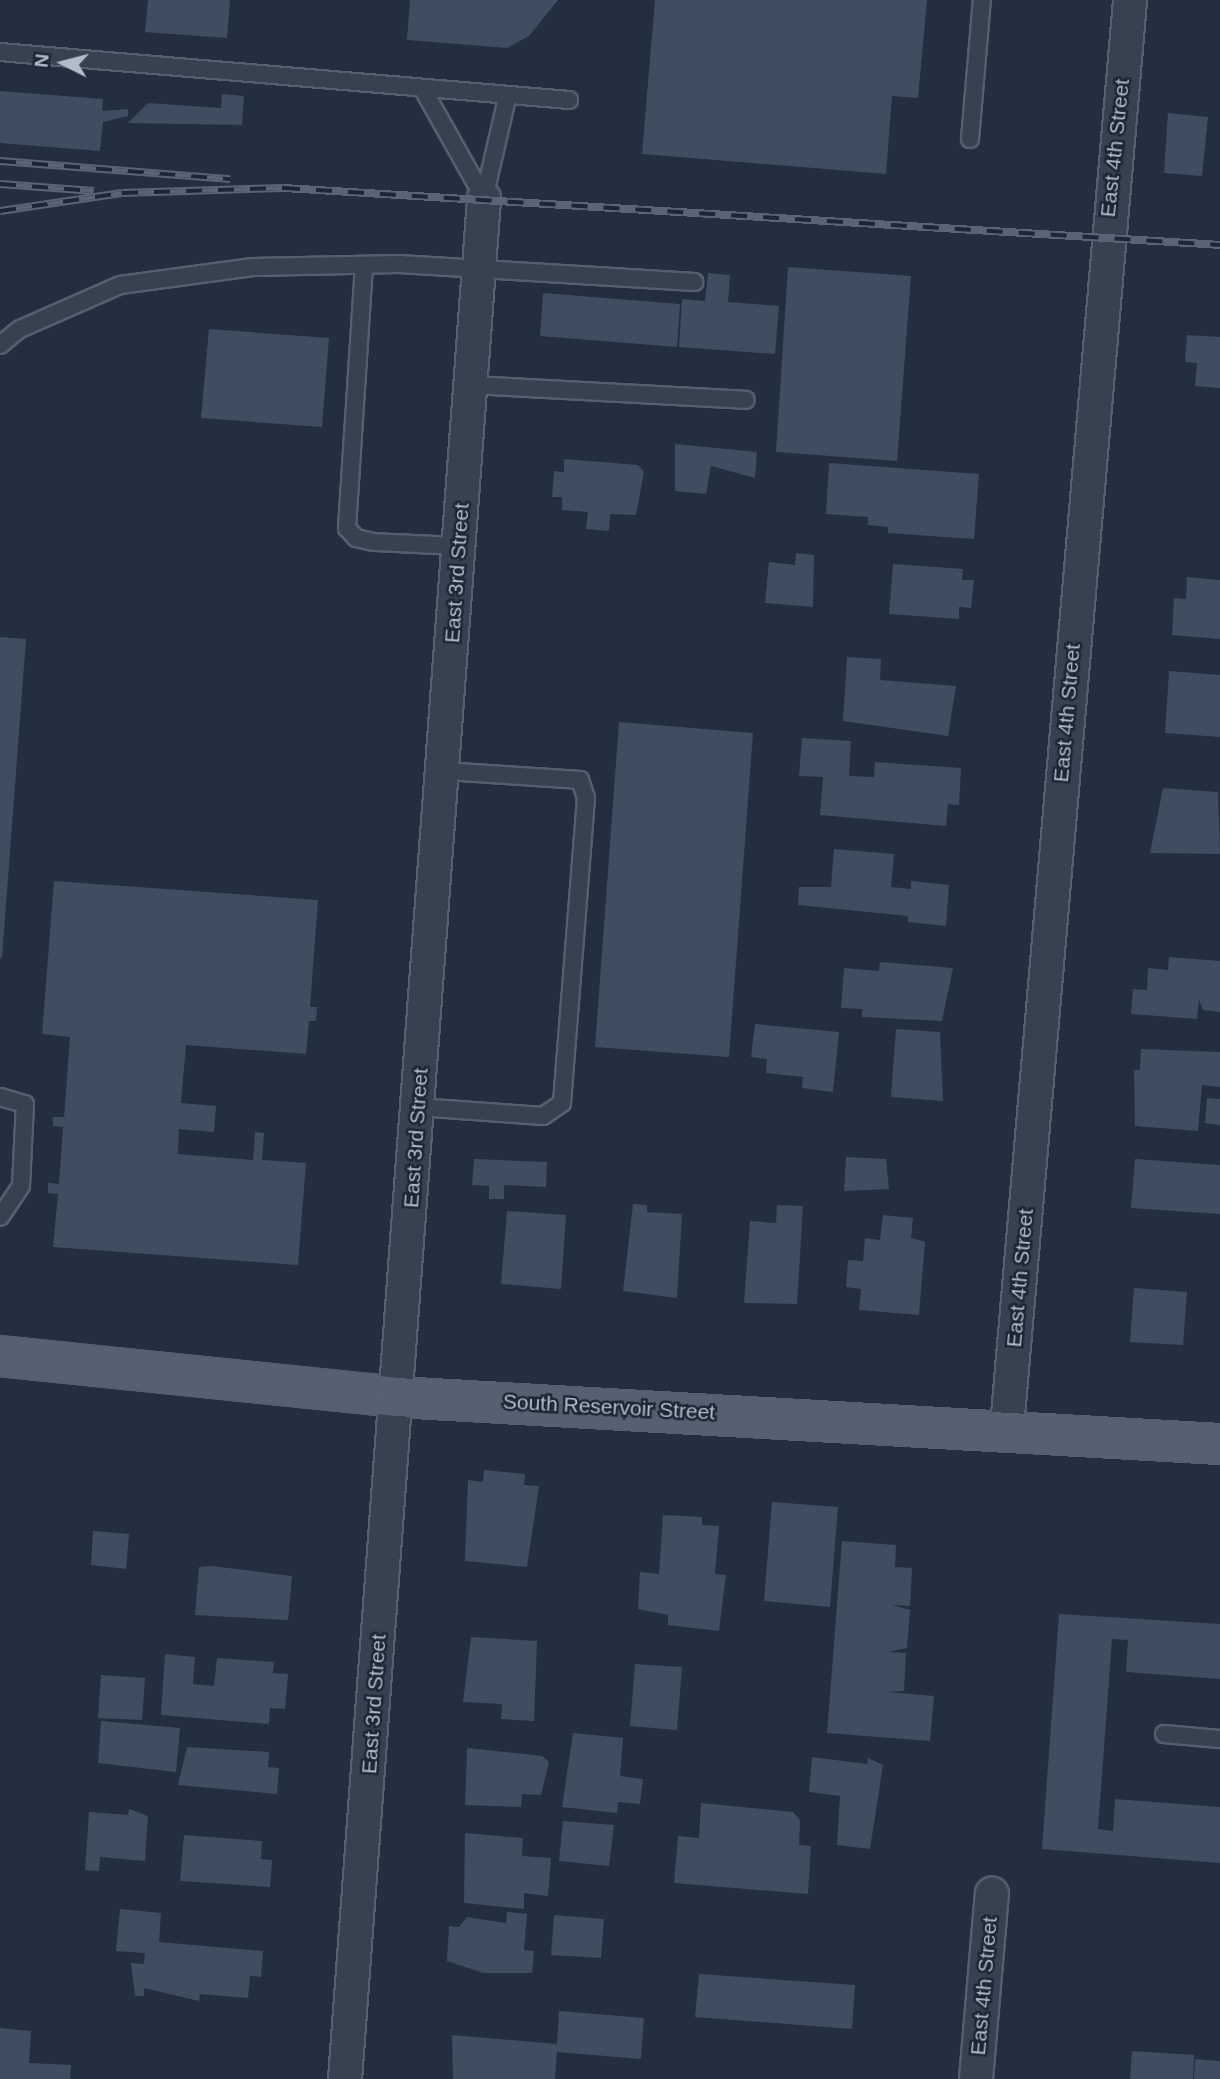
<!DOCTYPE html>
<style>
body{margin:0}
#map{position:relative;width:1220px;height:2079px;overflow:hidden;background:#232f40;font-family:Arial,sans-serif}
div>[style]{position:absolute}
.building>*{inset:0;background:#3f4d60}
.roads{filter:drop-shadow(2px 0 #555f6e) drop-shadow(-2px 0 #555f6e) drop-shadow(0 2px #555f6e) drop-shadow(0 -2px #555f6e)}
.service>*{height:16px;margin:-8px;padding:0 8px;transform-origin:8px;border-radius:8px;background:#374150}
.minor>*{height:32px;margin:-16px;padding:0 16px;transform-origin:16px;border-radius:16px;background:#374150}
.primary>*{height:38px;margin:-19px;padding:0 19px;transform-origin:19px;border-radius:19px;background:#556070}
.rail>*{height:8px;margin-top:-4px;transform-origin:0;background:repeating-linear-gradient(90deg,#1c2635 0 16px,#596577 0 32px);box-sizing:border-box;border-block:2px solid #596577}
span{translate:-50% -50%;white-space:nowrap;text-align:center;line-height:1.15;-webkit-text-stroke:5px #1c2635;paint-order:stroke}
.street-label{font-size:21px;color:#b3bccb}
.north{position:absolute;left:28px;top:28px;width:70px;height:70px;-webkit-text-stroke:5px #1c2635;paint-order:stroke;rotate:276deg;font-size:19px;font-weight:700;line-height:28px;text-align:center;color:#b3bccb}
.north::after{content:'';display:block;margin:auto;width:24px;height:32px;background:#b3bccb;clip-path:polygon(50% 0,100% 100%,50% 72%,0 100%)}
</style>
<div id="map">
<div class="building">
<i style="clip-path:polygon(148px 0,230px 0,227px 38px,145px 32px)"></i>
<i style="clip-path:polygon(410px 0,558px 0,529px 36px,507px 48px,407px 40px)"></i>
<i style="clip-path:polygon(655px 0,927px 0,918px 98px,892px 96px,886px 174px,642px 154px)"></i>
<i style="clip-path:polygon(0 91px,103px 99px,102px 111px,128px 109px,128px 116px,103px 122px,100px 151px,0 143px)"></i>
<i style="clip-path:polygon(222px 94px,244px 96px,242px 125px,128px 123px,148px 103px,221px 108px)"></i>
<i style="clip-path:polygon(1168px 113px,1208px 117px,1202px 176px,1164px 173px)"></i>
<i style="clip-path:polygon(788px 267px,911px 276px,897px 461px,776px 452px)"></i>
<i style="clip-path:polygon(708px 273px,730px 275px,728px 302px,779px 306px,775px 354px,679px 347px,682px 299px,705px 301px)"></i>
<i style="clip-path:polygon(543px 293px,680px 304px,677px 347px,540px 336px)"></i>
<i style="clip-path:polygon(209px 329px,329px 338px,322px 427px,201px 418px)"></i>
<i style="clip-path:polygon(1187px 335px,1220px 337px,1220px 388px,1195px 386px,1197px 363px,1185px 362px)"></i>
<i style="clip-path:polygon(675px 444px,757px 452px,755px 478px,711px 466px,706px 494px,675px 491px)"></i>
<i style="clip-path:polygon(564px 459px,638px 465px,644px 472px,636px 515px,610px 514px,609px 531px,586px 529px,588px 512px,562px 510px,562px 497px,552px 497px,554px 471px,564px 472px)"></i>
<i style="clip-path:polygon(829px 463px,979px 474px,974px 539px,888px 533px,888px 527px,868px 525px,868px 517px,826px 514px)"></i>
<i style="clip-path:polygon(796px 553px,814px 555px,813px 607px,765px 603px,769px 562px,795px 565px)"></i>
<i style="clip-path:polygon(893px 564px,963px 569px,962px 580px,974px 580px,971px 608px,959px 607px,959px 619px,889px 614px)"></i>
<i style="clip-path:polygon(1187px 577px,1220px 580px,1220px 639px,1172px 635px,1174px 598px,1186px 599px)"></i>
<i style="clip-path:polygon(0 637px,26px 639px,2px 958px,0 958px)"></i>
<i style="clip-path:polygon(847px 657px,881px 659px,880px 680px,956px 686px,948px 736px,843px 721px)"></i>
<i style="clip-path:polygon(1169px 671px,1220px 675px,1220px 737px,1165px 733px)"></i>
<i style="clip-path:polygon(619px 722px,753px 733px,729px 1057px,595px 1047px)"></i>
<i style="clip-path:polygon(802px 738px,851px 741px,849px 776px,874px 777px,875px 762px,961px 768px,959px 805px,948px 804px,946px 826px,820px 815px,823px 777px,799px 776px)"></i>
<i style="clip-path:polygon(1163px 788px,1218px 792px,1220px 854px,1150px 853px)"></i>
<i style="clip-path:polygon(834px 849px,894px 854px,891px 887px,911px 889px,911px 881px,949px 885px,946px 926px,908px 922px,908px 916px,798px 905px,799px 887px,831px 887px)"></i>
<i style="clip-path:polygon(54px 881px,318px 900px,310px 1007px,317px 1007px,316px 1021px,309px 1021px,306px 1054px,186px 1045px,181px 1103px,216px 1106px,214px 1132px,179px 1129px,178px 1154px,253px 1160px,255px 1132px,264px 1133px,262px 1160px,306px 1163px,298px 1265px,53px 1247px,58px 1194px,48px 1193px,48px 1183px,59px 1184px,63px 1127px,53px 1126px,53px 1117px,64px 1117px,70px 1037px,42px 1034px)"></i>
<i style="clip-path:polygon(1169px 957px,1220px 961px,1220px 1012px,1203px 1010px,1199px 1000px,1197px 1019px,1131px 1014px,1133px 989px,1147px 990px,1148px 968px,1168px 970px)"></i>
<i style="clip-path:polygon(880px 962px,953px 968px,942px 1021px,862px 1017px,862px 1009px,841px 1008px,844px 968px,879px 971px)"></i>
<i style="clip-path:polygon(755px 1024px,839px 1032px,833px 1092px,802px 1088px,803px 1077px,766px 1073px,767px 1059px,751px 1057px)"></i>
<i style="clip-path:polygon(896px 1029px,940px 1032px,943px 1101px,891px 1097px)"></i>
<i style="clip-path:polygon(1141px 1049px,1220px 1052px,1220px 1087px,1202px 1085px,1198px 1131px,1135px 1126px,1134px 1070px,1140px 1070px)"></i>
<i style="clip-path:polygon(1207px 1098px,1220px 1099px,1220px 1125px,1205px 1123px)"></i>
<i style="clip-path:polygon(846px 1157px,886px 1159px,889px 1189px,844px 1191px)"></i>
<i style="clip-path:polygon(474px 1159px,547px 1162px,546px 1187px,504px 1185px,504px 1199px,489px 1199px,489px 1186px,472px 1185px)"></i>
<i style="clip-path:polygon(1135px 1159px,1220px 1165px,1220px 1214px,1131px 1208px)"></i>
<i style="clip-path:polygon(633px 1204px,647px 1205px,647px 1212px,682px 1214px,677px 1298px,623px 1291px)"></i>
<i style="clip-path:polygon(777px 1205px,803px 1206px,797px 1304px,744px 1303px,750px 1221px,776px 1223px)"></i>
<i style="clip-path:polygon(507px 1211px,566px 1215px,561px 1289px,501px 1284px)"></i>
<i style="clip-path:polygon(883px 1215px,913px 1218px,911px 1238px,925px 1242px,919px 1315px,859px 1310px,861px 1289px,846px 1287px,848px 1260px,863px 1261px,865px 1238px,880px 1240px)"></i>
<i style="clip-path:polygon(1134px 1288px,1187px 1292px,1183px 1345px,1130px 1342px)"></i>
<i style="clip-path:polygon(484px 1470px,525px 1474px,524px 1485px,539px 1486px,527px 1567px,465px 1561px,468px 1480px,483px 1482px)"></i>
<i style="clip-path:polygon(772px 1502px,838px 1507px,830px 1607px,764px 1601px)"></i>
<i style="clip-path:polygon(663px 1515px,702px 1517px,702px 1525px,719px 1526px,715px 1574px,726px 1575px,719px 1631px,668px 1625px,668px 1615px,638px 1609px,640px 1572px,659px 1574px)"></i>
<i style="clip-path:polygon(93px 1531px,129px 1534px,126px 1569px,91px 1565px)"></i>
<i style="clip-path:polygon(842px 1541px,896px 1545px,895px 1567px,912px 1568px,910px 1606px,892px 1605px,910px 1610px,907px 1648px,888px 1652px,906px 1653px,904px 1691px,886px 1692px,934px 1696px,930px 1741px,827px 1733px)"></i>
<i style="clip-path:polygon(212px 1566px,292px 1576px,288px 1620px,195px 1615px,199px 1567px)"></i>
<i style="clip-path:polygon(1059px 1614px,1220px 1624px,1220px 1679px,1126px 1672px,1128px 1640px,1112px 1639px,1098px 1829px,1113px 1831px,1115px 1799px,1220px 1807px,1220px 1863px,1042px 1849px)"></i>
<i style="clip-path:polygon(471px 1637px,537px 1641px,534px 1721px,501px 1719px,502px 1704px,463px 1702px)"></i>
<i style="clip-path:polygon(165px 1654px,195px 1657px,193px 1684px,214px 1686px,217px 1658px,274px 1662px,273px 1673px,288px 1674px,285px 1709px,270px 1708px,269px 1724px,161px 1715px)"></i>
<i style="clip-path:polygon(635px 1664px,682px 1667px,677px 1730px,630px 1726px)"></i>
<i style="clip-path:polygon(101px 1675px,145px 1678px,142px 1720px,98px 1718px)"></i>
<i style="clip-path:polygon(101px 1721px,180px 1728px,176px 1772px,98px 1763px)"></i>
<i style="clip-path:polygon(573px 1733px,623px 1738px,620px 1776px,643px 1779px,640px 1804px,618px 1802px,617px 1813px,562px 1807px)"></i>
<i style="clip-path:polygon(187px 1747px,269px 1752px,268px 1767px,279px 1768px,277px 1794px,178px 1785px)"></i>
<i style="clip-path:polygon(467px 1748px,542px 1756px,549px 1762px,541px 1795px,522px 1794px,521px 1807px,465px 1805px)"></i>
<i style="clip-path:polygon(812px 1757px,867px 1764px,868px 1758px,883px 1765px,870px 1849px,837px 1845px,840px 1796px,809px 1792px)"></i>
<i style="clip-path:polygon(701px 1803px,793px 1812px,800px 1820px,799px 1845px,811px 1846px,808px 1894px,674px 1883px,678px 1836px,699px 1838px)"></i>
<i style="clip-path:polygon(129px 1809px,148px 1816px,145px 1861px,100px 1857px,99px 1871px,85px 1870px,89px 1812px,128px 1815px)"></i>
<i style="clip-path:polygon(563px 1821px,614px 1825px,609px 1866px,559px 1861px)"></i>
<i style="clip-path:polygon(465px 1833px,523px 1838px,522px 1856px,551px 1858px,548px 1896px,524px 1893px,524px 1909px,464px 1903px)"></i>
<i style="clip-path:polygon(184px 1835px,262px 1841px,261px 1859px,272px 1860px,270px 1887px,180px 1881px)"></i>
<i style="clip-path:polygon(120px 1909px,161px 1913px,159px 1942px,263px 1951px,261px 1977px,250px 1976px,248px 1998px,200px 1994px,199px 2001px,144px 1988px,144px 1996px,135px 1996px,131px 1963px,144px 1964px,145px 1953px,116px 1951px)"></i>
<i style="clip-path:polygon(507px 1912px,527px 1914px,524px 1950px,534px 1951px,532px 1973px,483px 1973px,447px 1961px,449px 1926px,459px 1927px,467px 1917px,506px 1923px)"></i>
<i style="clip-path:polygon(554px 1915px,604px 1919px,601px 1958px,551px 1955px)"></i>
<i style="clip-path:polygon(699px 1974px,855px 1985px,852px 2029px,695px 2017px)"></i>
<i style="clip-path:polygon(559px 2011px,644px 2018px,641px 2059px,557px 2052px,555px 2079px,453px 2079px,452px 2035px,557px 2044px)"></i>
<i style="clip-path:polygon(0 2028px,31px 2031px,29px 2063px,71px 2065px,70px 2079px,0 2079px)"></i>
<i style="clip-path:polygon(1132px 2051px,1194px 2055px,1193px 2079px,1130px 2079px)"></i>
<i style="clip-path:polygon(1195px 2059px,1220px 2061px,1220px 2079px,1194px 2079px)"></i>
</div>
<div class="roads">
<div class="service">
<i style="left:0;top:52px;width:571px;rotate:4.82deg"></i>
<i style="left:424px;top:91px;width:123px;rotate:60.7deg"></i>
<i style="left:970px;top:139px;width:140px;rotate:-85.1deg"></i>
<i style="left:484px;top:198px;width:103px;rotate:-77deg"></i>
<i style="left:364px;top:265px;width:264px;rotate:93.7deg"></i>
<i style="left:347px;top:528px;width:13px;rotate:48deg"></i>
<i style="left:356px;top:538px;width:18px;rotate:13deg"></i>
<i style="left:374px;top:542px;width:86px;rotate:2.7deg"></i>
<i style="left:0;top:345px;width:26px;rotate:-39deg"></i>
<i style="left:20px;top:329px;width:109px;rotate:-23.7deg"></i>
<i style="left:120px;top:285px;width:134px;rotate:-7.7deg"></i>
<i style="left:253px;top:267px;width:146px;rotate:-1.2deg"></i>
<i style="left:399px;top:264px;width:296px;rotate:3.5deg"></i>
<i style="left:471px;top:385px;width:275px;rotate:3.1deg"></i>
<i style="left:0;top:1097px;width:26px;rotate:16deg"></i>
<i style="left:25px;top:1104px;width:82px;rotate:92.8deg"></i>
<i style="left:21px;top:1186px;width:37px;rotate:124deg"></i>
<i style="left:418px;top:1107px;width:125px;rotate:4.1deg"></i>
<i style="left:543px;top:1116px;width:23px;rotate:-34deg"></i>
<i style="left:562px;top:1103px;width:306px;rotate:-85.5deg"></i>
<i style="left:586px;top:798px;width:19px;rotate:-108deg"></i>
<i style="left:580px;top:780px;width:137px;rotate:-176.2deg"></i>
<i style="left:1164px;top:1734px;width:56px;rotate:5.1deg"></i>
</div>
<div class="minor">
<i style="left:1007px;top:1427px;width:1432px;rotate:-85.07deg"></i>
<i style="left:345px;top:2079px;width:1886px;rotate:-85.77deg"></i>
<i style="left:976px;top:2079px;width:186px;rotate:-85.1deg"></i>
</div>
<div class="primary">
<i style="left:0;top:1356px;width:399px;rotate:5.9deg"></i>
<i style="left:397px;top:1397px;width:824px;rotate:3.27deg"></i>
</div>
</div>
<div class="rail">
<i style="left:0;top:161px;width:231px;rotate:4.5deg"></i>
<i style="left:0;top:184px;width:94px;rotate:4.3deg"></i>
<i style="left:0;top:211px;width:123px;rotate:-8.4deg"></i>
<i style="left:122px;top:193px;width:162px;rotate:-1.8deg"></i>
<i style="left:284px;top:188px;width:938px;rotate:3.48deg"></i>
</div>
<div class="street-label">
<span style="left:1115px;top:148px;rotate:-84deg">East 4th Street</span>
<span style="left:457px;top:573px;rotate:-86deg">East 3rd Street</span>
<span style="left:1067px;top:713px;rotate:-85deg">East 4th Street</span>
<span style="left:416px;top:1138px;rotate:-86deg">East 3rd Street</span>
<span style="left:1020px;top:1278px;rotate:-85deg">East 4th Street</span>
<span style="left:609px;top:1407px;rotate:3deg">South Reservoir Street</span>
<span style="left:374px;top:1704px;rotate:-86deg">East 3rd Street</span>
<span style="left:984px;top:1986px;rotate:-85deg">East 4th Street</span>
</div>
<div class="north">N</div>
</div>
